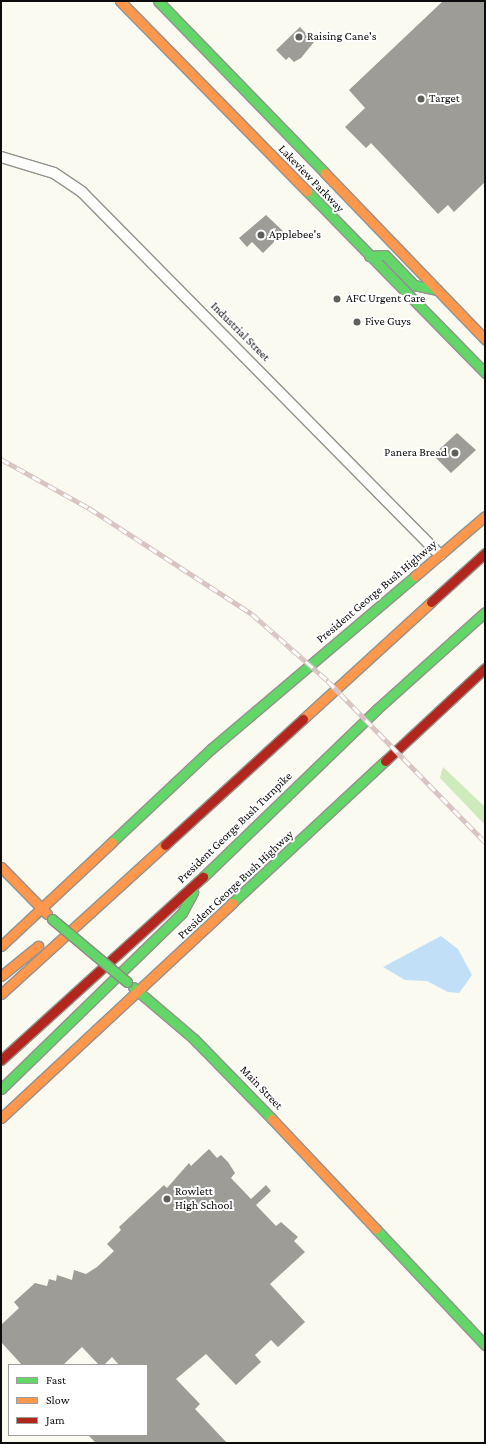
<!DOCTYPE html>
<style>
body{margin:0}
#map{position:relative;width:486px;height:1444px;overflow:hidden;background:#fafaf0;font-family:"Crimson Pro",serif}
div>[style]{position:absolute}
.forest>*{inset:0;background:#ceebbb}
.water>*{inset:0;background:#c2dff8}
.building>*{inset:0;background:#9d9c96}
.roads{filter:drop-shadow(1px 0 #93938f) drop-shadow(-1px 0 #93938f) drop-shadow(0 1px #93938f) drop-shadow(0 -1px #93938f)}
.street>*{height:10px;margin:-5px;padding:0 5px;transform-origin:5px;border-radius:5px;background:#fefefd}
.fast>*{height:9px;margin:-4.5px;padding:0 4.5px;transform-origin:4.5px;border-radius:4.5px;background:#63d668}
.slow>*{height:9px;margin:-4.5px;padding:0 4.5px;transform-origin:4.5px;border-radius:4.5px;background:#ff974d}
.jam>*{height:9px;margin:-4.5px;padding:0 4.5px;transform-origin:4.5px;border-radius:4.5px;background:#b3261e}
.rail>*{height:4.5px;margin-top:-2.25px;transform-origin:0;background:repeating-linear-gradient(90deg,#fff 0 9px,#d8c4c2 0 18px);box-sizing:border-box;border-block:1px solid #d8c4c2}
.bridges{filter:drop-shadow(1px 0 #8a8a85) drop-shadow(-1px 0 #8a8a85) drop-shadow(0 1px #8a8a85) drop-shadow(0 -1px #8a8a85)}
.fast-bridge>*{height:9px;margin:-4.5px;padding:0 4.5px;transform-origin:4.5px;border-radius:4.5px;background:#63d668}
.dots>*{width:11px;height:11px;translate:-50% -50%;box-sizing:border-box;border:2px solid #fff;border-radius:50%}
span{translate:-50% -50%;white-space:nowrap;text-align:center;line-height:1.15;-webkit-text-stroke:4px #fff;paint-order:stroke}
.poi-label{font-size:12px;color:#0c0c0c}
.left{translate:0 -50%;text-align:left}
.right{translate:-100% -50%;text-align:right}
.street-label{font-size:12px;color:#0c0c0c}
.frame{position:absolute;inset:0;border:2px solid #0c0c0c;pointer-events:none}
.legend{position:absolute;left:8px;top:1364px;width:140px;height:72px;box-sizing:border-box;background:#fff;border:1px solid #9e9e9e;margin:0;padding:5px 7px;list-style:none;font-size:12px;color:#0c0c0c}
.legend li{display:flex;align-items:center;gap:8px;height:20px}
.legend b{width:20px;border:1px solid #9e9e9e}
</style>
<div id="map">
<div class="forest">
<i style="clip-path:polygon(443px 767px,485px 807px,485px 825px,440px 778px)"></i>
</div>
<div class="water">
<i style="clip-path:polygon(441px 936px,458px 949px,472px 975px,459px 993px,448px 992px,427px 981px,405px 980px,383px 967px)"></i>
</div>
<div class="building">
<i style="clip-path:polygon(443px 1px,485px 1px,485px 182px,454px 212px,448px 205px,438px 214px,371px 143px,366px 148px,345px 127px,365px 108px,349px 90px)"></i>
<i style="clip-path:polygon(300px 27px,314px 42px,301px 58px,294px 62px,289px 57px,286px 60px,276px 50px)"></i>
<i style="clip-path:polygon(266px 215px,284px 232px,263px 253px,252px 242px,247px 247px,239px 238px)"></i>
<i style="clip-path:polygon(457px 433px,476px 450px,451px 473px,433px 455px)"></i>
<i style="clip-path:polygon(209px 1149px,217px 1158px,221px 1155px,228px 1162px,235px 1173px,231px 1178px,251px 1199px,266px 1185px,271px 1191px,256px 1205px,276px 1226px,281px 1222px,298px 1237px,294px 1241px,305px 1252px,270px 1284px,305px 1322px,278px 1347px,271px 1340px,255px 1355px,261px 1362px,236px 1385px,206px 1354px,176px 1379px,200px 1404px,195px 1409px,227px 1443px,96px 1443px,88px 1435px,147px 1435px,147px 1365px,119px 1365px,112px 1357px,104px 1365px,99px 1365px,82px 1347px,63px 1365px,22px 1365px,1px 1342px,1px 1325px,19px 1308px,14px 1302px,35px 1283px,47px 1286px,49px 1279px,56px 1281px,57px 1275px,72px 1280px,74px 1270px,86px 1274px,97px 1267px,114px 1251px,107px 1244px,121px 1230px,119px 1227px,164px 1185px,167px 1188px,189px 1163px,191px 1166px)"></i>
</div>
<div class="roads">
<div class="street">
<i style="left:1px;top:157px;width:55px;rotate:16.8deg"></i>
<i style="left:54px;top:173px;width:34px;rotate:34deg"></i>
<i style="left:82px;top:192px;width:510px;rotate:45.4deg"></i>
</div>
<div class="fast">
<i style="left:158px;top:1px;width:240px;rotate:45.8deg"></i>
<i style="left:307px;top:191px;width:255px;rotate:45.6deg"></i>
<i style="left:369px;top:256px;width:16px;rotate:-4deg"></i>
<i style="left:385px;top:255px;width:42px;rotate:46deg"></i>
<i style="left:414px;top:285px;width:24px;rotate:12deg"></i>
<i style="left:112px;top:842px;width:136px;rotate:-43.2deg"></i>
<i style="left:211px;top:749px;width:267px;rotate:-40.3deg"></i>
<i style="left:203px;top:877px;width:242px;rotate:-44deg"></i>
<i style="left:377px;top:709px;width:145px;rotate:-41.9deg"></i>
<i style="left:232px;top:903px;width:209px;rotate:-42.9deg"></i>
<i style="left:133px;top:987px;width:80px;rotate:40.4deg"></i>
<i style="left:194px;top:1039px;width:112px;rotate:45.7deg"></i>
<i style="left:1px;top:1089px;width:252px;rotate:-44.2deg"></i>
<i style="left:182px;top:913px;width:24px;rotate:-62deg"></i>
<i style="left:376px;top:1229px;width:159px;rotate:46.8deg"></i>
</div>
<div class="slow">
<i style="left:120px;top:1px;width:267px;rotate:45.5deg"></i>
<i style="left:325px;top:173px;width:231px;rotate:46.1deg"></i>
<i style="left:415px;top:576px;width:92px;rotate:-40.6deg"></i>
<i style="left:303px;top:719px;width:173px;rotate:-42.4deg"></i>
<i style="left:1px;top:867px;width:66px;rotate:45.6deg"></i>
<i style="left:1px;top:946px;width:152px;rotate:-43.1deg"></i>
<i style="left:1px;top:976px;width:48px;rotate:-39deg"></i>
<i style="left:1px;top:994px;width:222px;rotate:-42.3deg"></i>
<i style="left:1px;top:1118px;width:316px;rotate:-42.9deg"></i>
<i style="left:272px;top:1119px;width:151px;rotate:46.6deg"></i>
</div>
<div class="jam">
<i style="left:431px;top:602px;width:73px;rotate:-42.2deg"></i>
<i style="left:385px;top:761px;width:137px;rotate:-42.9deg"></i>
<i style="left:165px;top:845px;width:187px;rotate:-42.4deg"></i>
<i style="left:1px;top:1060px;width:273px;rotate:-42.2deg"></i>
</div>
</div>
<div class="rail">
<i style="left:1px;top:459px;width:101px;rotate:29.1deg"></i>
<i style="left:89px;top:508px;width:194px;rotate:33deg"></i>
<i style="left:252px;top:614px;width:101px;rotate:41.4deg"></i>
<i style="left:328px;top:681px;width:225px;rotate:45.7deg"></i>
</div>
<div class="bridges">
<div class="fast-bridge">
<i style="left:52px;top:919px;width:98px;rotate:40deg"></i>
</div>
</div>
<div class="dots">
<i style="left:299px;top:37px;background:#5f5f5c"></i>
<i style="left:421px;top:99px;background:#5f5f5c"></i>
<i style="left:261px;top:235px;background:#5f5f5c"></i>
<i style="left:337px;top:299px;background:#5f5f5c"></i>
<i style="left:357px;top:322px;background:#5f5f5c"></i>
<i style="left:455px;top:453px;background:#5f5f5c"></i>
<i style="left:167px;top:1199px;background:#5f5f5c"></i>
</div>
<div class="poi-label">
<span class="left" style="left:307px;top:37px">Raising Cane's</span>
<span class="left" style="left:429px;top:99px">Target</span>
<span class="left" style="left:269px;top:235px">Applebee's</span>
<span class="left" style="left:346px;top:299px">AFC Urgent Care</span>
<span class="left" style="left:365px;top:322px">Five Guys</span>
<span class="right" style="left:447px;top:453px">Panera Bread</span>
<span class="left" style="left:175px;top:1199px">Rowlett<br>High School</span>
</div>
<div class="street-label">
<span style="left:311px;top:179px;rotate:46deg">Lakeview Parkway</span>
<span style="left:240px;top:332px;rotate:45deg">Industrial Street</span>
<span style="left:377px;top:592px;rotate:-40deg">President George Bush Highway</span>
<span style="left:235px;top:828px;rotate:-44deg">President George Bush Turnpike</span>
<span style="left:236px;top:885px;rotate:-43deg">President George Bush Highway</span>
<span style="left:261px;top:1088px;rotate:46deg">Main Street</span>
</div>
<div class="frame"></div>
<ul class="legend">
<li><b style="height:5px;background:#63d668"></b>Fast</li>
<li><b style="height:5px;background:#ff974d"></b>Slow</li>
<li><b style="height:5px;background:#b3261e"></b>Jam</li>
</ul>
</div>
